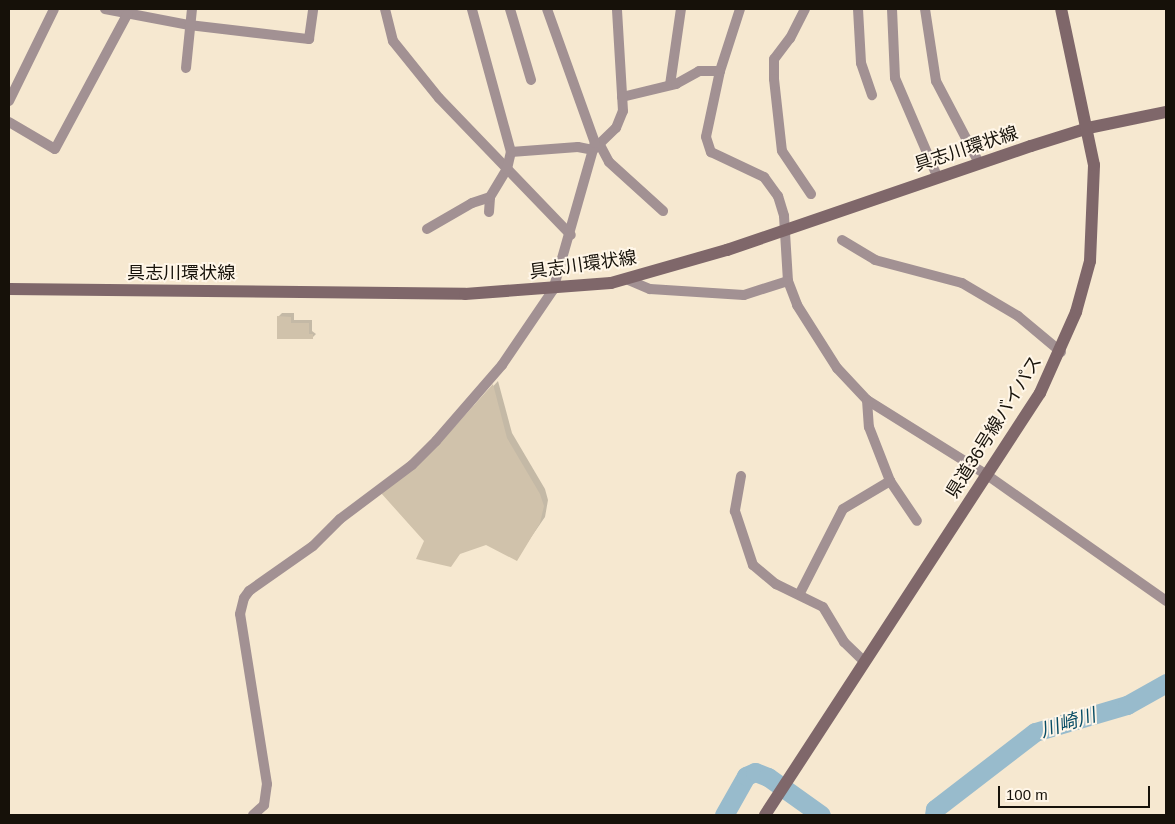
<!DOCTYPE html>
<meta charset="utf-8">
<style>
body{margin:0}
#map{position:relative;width:1175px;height:824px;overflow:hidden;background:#f6e8d0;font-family:Helvetica,"Noto Sans JP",sans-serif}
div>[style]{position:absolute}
.shadow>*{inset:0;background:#0003}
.river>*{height:19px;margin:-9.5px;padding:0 9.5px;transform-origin:9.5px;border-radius:9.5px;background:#98bbcc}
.building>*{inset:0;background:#d0c2ab}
.minor>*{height:10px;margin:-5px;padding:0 5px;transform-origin:5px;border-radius:5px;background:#a29193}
.secondary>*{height:12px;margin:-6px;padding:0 6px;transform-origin:6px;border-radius:6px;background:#7f676a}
span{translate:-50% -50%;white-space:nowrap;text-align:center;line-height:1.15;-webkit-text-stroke:4px #fff6e8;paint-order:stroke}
.street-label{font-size:18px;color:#161109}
.water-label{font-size:19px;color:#074c65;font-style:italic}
.frame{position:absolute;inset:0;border:10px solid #161109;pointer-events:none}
.scale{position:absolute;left:998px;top:786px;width:152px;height:22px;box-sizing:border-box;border:2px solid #161109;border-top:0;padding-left:6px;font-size:15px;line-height:18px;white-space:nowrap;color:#161109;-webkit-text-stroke:4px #fff6e8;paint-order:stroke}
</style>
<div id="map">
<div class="shadow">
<i style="clip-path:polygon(282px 313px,294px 313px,294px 320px,312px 320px,312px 331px,316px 334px,312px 338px,278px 317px)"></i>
<i style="clip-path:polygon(498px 381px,512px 433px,545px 489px,548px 500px,545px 517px,516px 559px,486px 543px,461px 552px,450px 566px,426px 541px,443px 441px)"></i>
</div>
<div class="river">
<i style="left:724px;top:815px;width:45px;rotate:-60.6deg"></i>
<i style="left:746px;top:776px;width:10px;rotate:-24deg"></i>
<i style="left:755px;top:772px;width:14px;rotate:21deg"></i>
<i style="left:768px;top:777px;width:65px;rotate:35.6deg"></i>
<i style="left:934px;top:815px;width:6px;rotate:-81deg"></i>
<i style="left:935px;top:809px;width:126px;rotate:-37.6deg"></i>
<i style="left:1035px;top:732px;width:96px;rotate:-16.4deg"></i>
<i style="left:1127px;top:705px;width:45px;rotate:-29.4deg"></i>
</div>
<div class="building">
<i style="clip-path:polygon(277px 316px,291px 317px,291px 323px,309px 323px,309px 334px,313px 334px,313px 339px,277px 339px)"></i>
<i style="clip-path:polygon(493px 384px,507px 438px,540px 494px,544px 506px,540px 523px,517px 561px,486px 545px,460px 554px,451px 567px,416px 559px,424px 541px,381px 493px,439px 444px)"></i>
</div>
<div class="minor">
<i style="left:105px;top:9px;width:86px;rotate:10.8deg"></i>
<i style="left:189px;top:25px;width:121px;rotate:6.7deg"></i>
<i style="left:309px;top:39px;width:30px;rotate:-82deg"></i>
<i style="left:385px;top:9px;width:33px;rotate:76deg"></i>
<i style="left:393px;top:41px;width:73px;rotate:51.1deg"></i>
<i style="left:439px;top:98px;width:190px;rotate:46.1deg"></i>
<i style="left:510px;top:9px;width:74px;rotate:73.5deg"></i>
<i style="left:740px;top:9px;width:65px;rotate:107.9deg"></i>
<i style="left:720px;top:71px;width:67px;rotate:102deg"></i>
<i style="left:706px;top:137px;width:16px;rotate:72deg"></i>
<i style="left:711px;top:152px;width:59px;rotate:25.3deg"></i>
<i style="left:764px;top:177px;width:24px;rotate:54deg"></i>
<i style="left:778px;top:196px;width:21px;rotate:73deg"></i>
<i style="left:784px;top:216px;width:65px;rotate:86.5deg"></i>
<i style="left:788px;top:281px;width:26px;rotate:69deg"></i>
<i style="left:797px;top:305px;width:75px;rotate:57.6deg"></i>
<i style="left:837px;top:368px;width:44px;rotate:46.8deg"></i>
<i style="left:867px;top:400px;width:142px;rotate:32deg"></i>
<i style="left:987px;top:475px;width:219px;rotate:35.1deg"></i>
<i style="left:805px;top:9px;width:33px;rotate:117deg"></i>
<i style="left:790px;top:38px;width:26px;rotate:127deg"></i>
<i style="left:774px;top:59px;width:20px;rotate:90deg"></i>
<i style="left:774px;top:79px;width:72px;rotate:83.7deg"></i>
<i style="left:782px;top:151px;width:52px;rotate:56deg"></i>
<i style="left:858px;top:9px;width:54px;rotate:86.8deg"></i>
<i style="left:861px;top:63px;width:34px;rotate:71deg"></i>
<i style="left:892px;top:9px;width:69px;rotate:87.5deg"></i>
<i style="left:895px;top:78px;width:107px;rotate:66.8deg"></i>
<i style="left:925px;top:9px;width:73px;rotate:81.3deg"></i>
<i style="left:936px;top:81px;width:93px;rotate:62.3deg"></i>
<i style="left:186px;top:68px;width:59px;rotate:-84.2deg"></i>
<i style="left:670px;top:85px;width:77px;rotate:-81.8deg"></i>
<i style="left:622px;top:97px;width:56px;rotate:-13.5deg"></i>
<i style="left:676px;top:84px;width:26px;rotate:-29deg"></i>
<i style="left:699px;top:71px;width:21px"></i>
<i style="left:9px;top:101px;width:102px;rotate:-63.9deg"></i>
<i style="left:9px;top:122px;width:53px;rotate:30.4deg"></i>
<i style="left:55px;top:149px;width:154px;rotate:-61.8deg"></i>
<i style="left:600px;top:145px;width:19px;rotate:62deg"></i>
<i style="left:609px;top:162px;width:73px;rotate:42.2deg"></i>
<i style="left:511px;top:152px;width:67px;rotate:-4.3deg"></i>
<i style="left:578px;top:147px;width:15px;rotate:11deg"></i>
<i style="left:593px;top:150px;width:32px;rotate:-44deg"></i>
<i style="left:616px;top:128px;width:18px;rotate:-68deg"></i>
<i style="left:623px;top:111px;width:102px;rotate:-93.4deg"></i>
<i style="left:489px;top:212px;width:15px;rotate:-86deg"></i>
<i style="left:427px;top:229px;width:52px;rotate:-30deg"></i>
<i style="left:472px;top:203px;width:19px;rotate:-18deg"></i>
<i style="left:490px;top:197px;width:33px;rotate:-59deg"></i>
<i style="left:507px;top:169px;width:17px;rotate:-77deg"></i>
<i style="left:511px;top:152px;width:148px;rotate:-105.3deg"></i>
<i style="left:842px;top:240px;width:39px;rotate:31deg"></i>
<i style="left:875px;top:260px;width:90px;rotate:14.8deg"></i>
<i style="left:962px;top:283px;width:65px;rotate:30.5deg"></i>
<i style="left:1018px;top:316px;width:56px;rotate:39.9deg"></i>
<i style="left:626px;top:279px;width:26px;rotate:23deg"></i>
<i style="left:650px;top:289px;width:94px;rotate:3.7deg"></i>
<i style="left:744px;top:295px;width:46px;rotate:-17.7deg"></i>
<i style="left:867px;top:400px;width:27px;rotate:86deg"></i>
<i style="left:869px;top:427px;width:58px;rotate:68.7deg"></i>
<i style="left:890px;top:481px;width:48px;rotate:56deg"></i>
<i style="left:741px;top:476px;width:36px;rotate:100deg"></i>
<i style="left:735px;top:511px;width:57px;rotate:71.6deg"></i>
<i style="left:753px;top:565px;width:30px;rotate:40deg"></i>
<i style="left:776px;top:584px;width:52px;rotate:26.1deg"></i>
<i style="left:823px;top:607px;width:41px;rotate:59deg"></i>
<i style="left:844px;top:642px;width:29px;rotate:44deg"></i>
<i style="left:800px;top:593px;width:94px;rotate:-62.9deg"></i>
<i style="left:843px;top:509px;width:55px;rotate:-30.8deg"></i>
<i style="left:253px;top:815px;width:15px;rotate:-42deg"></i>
<i style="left:264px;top:805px;width:21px;rotate:-82deg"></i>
<i style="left:267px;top:784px;width:172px;rotate:-99deg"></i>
<i style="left:240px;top:614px;width:16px;rotate:-76deg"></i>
<i style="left:244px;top:598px;width:9px;rotate:-54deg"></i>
<i style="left:249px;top:591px;width:78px;rotate:-35.1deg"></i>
<i style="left:313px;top:546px;width:38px;rotate:-45deg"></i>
<i style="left:340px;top:519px;width:90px;rotate:-36.9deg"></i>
<i style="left:412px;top:465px;width:34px;rotate:-45deg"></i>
<i style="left:436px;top:441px;width:101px;rotate:-49deg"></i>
<i style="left:502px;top:365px;width:91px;rotate:-55.8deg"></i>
<i style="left:553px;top:290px;width:153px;rotate:-74.1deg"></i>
<i style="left:595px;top:143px;width:142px;rotate:-109.7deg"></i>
</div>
<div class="secondary">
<i style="left:9px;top:289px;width:456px;rotate:0.6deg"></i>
<i style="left:465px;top:294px;width:146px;rotate:-4.3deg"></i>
<i style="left:611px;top:283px;width:121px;rotate:-15.9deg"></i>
<i style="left:727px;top:250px;width:321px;rotate:-18.9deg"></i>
<i style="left:1031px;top:146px;width:60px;rotate:-17.5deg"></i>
<i style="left:1088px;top:128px;width:80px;rotate:-11.6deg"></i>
<i style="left:765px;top:815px;width:504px;rotate:-56.91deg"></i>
<i style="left:1040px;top:393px;width:89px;rotate:-66deg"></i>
<i style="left:1076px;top:312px;width:53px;rotate:-74.6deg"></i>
<i style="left:1090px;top:261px;width:96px;rotate:-87.6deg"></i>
<i style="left:1094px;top:165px;width:159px;rotate:-101.9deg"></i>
</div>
<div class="street-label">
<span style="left:966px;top:149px;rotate:-18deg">具志川環状線</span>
<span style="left:583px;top:265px;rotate:-8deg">具志川環状線</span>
<span style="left:181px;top:273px">具志川環状線</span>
<span style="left:994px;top:427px;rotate:-58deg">県道36号線バイパス</span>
</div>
<div class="water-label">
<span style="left:1068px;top:723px;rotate:-17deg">川崎川</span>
</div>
<div class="frame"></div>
<div class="scale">100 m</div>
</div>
